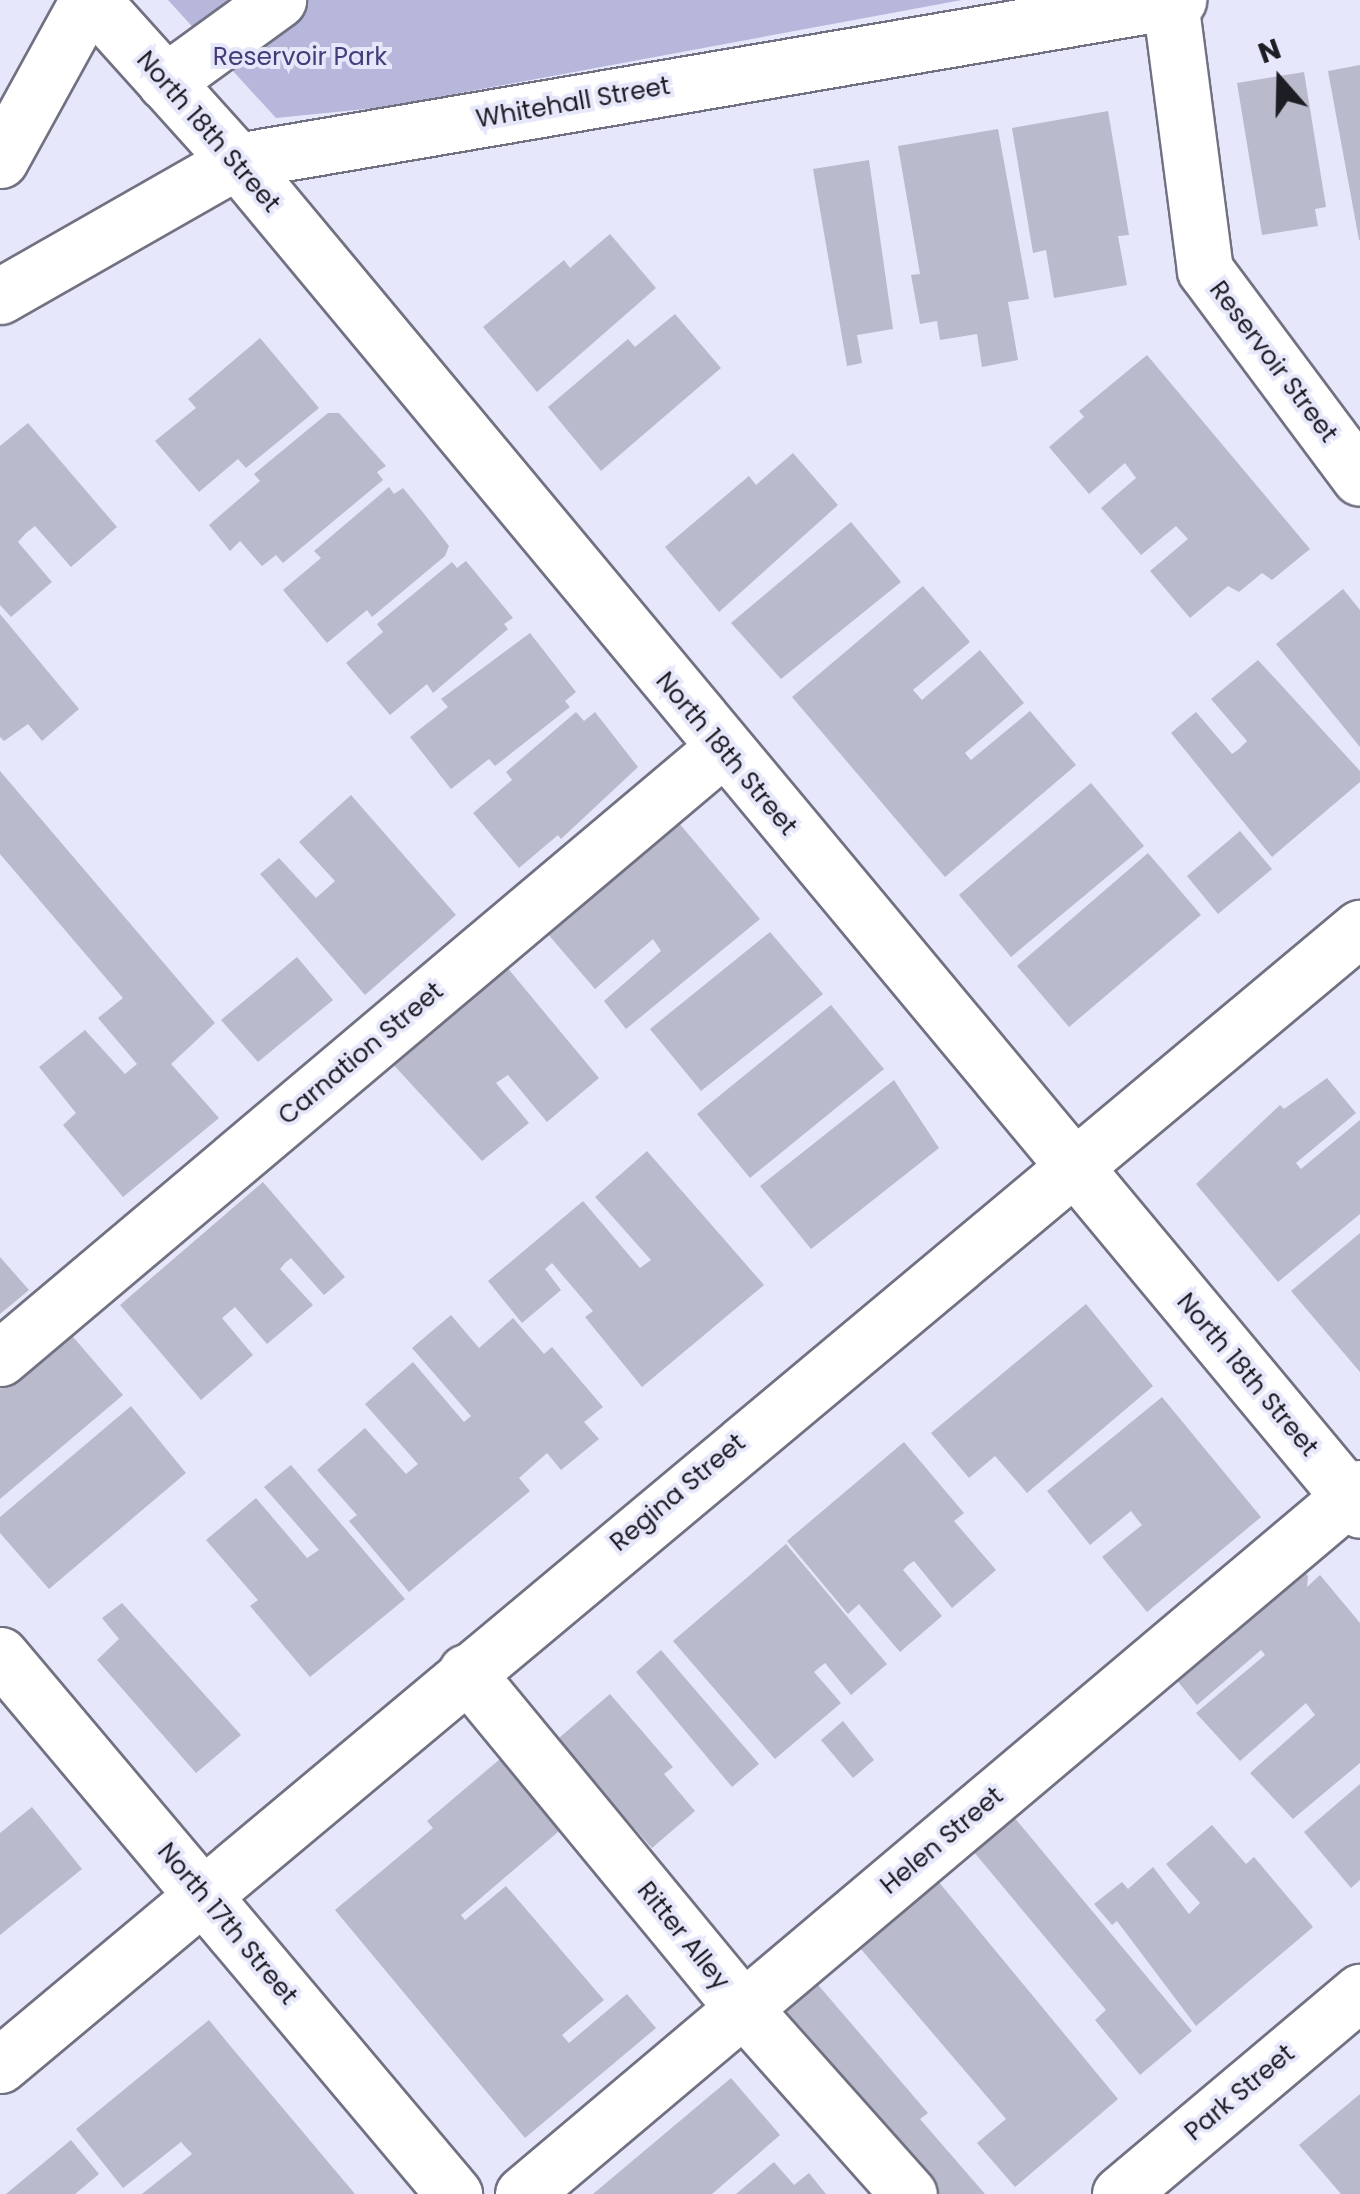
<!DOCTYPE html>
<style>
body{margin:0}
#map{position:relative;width:1360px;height:2194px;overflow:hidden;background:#e6e7fa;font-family:Poppins,sans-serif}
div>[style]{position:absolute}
.green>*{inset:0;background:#b6b7db}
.building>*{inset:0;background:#b9bacc}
.roads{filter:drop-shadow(2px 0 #717182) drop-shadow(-2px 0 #717182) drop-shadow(0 2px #717182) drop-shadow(0 -2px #717182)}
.minor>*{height:55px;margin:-27.5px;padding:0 27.5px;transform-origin:27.5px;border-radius:27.5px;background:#fff}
.major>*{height:55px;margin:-27.5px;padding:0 27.5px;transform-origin:27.5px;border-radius:27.5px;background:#fff}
span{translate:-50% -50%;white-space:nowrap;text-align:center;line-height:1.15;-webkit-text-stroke:8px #e6e7fa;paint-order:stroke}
.park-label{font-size:25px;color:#433e7a}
.street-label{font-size:25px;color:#1d1d24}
.north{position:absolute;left:1230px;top:30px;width:100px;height:100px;-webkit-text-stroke:8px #e6e7fa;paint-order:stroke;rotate:340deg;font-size:28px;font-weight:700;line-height:40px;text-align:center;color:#1d1d24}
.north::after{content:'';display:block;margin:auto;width:35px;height:45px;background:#1d1d24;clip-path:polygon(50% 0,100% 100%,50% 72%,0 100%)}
</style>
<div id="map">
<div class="green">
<i style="clip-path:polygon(168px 0,962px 0,385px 107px,276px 118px)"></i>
</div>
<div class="building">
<i style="clip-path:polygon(1360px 65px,1360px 240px,1359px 240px,1328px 71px)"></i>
<i style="clip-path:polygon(1304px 72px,1326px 207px,1315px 209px,1318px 226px,1262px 235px,1237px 83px)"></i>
<i style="clip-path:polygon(1108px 111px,1129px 235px,1118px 236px,1127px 285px,1054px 298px,1046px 250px,1033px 253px,1012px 128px)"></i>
<i style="clip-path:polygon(998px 129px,1029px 299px,1008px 302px,1018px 360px,982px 367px,977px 334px,940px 340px,937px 321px,920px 324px,911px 275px,920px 274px,898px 146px)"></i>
<i style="clip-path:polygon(869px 160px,893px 329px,857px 335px,862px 363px,847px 366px,813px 169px)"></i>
<i style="clip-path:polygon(610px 234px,656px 288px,537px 392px,483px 327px,564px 260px,570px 268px)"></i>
<i style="clip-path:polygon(675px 314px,721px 368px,601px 471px,548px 407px,628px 339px,635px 347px)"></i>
<i style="clip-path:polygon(260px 338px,319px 408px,246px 468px,238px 459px,199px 492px,155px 441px,196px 408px,188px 399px)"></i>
<i style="clip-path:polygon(1147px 355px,1310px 549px,1272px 580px,1262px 573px,1239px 592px,1228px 586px,1190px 618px,1150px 571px,1188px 539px,1176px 526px,1141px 555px,1101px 508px,1136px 478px,1125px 463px,1089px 494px,1049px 447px,1084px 417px,1079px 411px)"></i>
<i style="clip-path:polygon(328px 413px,339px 413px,386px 466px,377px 472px,383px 480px,283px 563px,276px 555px,262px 566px,240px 541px,230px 551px,209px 525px,260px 481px,254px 474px)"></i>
<i style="clip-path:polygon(28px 423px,117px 527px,71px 567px,35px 526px,26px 533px,18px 542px,52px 582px,11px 617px,0 605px,0 446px)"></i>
<i style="clip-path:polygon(793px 453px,838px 505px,719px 612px,665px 547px,749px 476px,756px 485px)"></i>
<i style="clip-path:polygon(389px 487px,394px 494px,403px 488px,425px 515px,449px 546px,445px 556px,372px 617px,367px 610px,327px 643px,283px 590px,321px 558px,314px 551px)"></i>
<i style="clip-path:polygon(851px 522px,901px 582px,781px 679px,731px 623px)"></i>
<i style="clip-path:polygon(466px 561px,513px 618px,504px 624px,508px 629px,433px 693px,427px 684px,390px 715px,346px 663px,383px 632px,377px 624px,452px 562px,457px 568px)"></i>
<i style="clip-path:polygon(923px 586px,970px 642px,913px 690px,922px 700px,980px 650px,1024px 703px,965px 753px,971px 760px,1030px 711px,1076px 765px,945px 877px,792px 697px)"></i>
<i style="clip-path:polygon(1343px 589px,1360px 610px,1360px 747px,1276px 644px)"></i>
<i style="clip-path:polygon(0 614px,79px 709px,42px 741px,28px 724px,4px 741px,0 737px)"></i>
<i style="clip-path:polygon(530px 633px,576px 692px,565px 701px,570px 707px,495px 766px,489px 759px,451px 789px,410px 737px,448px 707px,441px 699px)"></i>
<i style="clip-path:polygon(1258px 660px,1360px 771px,1360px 782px,1272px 857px,1171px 733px,1196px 712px,1232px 754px,1239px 749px,1247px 741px,1211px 699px)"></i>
<i style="clip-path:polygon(576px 712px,584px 721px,595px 712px,638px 767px,561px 839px,558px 835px,519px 868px,473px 813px,512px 780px,506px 772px)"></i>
<i style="clip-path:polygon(0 771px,215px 1023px,171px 1064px,219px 1118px,123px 1197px,63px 1125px,76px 1113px,39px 1067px,85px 1030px,125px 1074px,137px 1064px,98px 1018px,123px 998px,0 854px)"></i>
<i style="clip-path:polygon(1091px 783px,1144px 846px,1011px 957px,959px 895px)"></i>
<i style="clip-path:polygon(351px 795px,456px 915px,365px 995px,260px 874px,279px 858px,316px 898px,335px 881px,299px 842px)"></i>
<i style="clip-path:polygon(678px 822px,760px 919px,626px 1029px,604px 1001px,661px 951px,653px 939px,595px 989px,547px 933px,583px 902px,579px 897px)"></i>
<i style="clip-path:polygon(1240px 831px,1272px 869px,1218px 914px,1187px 876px)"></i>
<i style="clip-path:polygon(1148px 853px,1201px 915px,1069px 1027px,1017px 966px)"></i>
<i style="clip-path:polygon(770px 932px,823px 994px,701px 1091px,650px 1029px)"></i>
<i style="clip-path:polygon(297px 957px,333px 1000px,258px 1062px,221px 1020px)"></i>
<i style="clip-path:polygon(505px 965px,599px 1078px,547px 1122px,508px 1075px,496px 1083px,529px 1123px,482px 1161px,390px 1061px)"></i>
<i style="clip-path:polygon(831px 1005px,884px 1069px,750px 1178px,697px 1114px)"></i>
<i style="clip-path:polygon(1327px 1078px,1356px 1113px,1296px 1163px,1301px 1169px,1360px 1120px,1360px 1214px,1278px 1282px,1196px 1184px,1280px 1105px,1284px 1109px)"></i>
<i style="clip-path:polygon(894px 1080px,939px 1148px,811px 1249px,760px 1186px)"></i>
<i style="clip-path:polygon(647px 1151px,764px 1285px,642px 1387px,585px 1317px,593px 1311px,552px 1263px,545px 1269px,561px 1290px,522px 1323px,488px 1281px,583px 1201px,640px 1268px,651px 1260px,595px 1197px)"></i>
<i style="clip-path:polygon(263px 1182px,345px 1277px,324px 1295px,291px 1258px,285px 1263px,280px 1269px,313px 1305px,267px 1344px,235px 1307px,222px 1318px,253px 1355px,201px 1400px,120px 1305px)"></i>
<i style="clip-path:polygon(1360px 1233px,1360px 1372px,1291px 1291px)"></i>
<i style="clip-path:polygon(0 1257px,29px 1290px,0 1314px)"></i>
<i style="clip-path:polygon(1086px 1304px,1153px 1386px,1027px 1493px,995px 1456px,969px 1478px,931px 1433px)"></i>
<i style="clip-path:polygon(451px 1315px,479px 1348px,513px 1318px,544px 1354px,552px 1347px,603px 1407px,584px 1422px,599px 1439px,561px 1470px,547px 1453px,519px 1478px,530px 1491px,409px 1592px,349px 1521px,357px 1515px,317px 1470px,365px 1428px,406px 1474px,418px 1464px,365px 1404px,413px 1362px,464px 1422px,471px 1416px,412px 1348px)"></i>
<i style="clip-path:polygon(68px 1331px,123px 1395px,0 1499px,0 1389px)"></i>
<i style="clip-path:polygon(1162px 1397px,1261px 1517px,1147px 1612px,1102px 1557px,1142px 1525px,1137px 1519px,1131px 1511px,1090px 1545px,1047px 1491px)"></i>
<i style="clip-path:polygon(131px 1406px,186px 1473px,49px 1589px,0 1533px,0 1517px)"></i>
<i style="clip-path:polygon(904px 1442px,964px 1513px,954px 1521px,996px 1570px,952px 1608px,914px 1561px,908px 1565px,903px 1570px,942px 1616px,900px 1652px,859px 1604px,848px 1614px,787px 1541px)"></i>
<i style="clip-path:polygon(291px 1465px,405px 1599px,310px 1677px,250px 1606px,258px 1600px,206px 1540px,256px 1498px,307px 1558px,319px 1550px,264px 1487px)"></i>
<i style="clip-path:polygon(786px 1544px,887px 1664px,851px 1695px,825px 1663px,820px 1667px,814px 1672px,841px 1703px,775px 1759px,673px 1641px)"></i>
<i style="clip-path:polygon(1298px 1564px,1308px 1576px,1307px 1587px,1320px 1575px,1360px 1623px,1360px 1763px,1293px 1819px,1250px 1773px,1315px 1715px,1306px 1703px,1240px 1761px,1196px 1713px,1265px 1655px,1261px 1650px,1197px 1705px,1162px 1662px)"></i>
<i style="clip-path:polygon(122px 1603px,241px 1735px,196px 1773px,97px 1660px,119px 1639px,102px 1618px)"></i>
<i style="clip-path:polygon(661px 1650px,759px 1764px,732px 1787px,636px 1672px)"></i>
<i style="clip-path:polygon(610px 1694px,673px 1767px,664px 1774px,695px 1811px,652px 1848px,619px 1811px,613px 1816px,552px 1744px)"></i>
<i style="clip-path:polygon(843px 1721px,874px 1760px,853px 1778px,821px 1740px)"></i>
<i style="clip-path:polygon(513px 1748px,572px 1820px,461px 1915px,465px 1920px,506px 1886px,604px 2000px,562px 2035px,569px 2043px,627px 1994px,656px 2028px,525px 2138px,335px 1910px,433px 1828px,427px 1821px)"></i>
<i style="clip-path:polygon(1360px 1784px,1360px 1880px,1351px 1888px,1304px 1832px)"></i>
<i style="clip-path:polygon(1004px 1805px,1192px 2031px,1140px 2075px,1095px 2020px,1106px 2010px,963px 1839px)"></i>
<i style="clip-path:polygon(32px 1807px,82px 1869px,0 1935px,0 1833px)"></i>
<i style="clip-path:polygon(1212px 1825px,1246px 1864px,1254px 1857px,1313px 1927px,1196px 2026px,1117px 1921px,1112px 1925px,1094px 1904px,1122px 1882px,1128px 1889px,1153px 1867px,1189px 1914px,1200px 1903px,1166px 1864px)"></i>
<i style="clip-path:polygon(933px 1875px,1118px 2099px,1015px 2187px,977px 2143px,1006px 2119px,854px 1941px)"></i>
<i style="clip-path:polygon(807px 1972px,928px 2113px,920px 2119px,985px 2194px,931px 2194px,768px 2005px)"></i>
<i style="clip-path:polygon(209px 2020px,232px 2048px,355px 2194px,142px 2194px,192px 2154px,181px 2142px,123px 2188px,76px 2129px)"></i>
<i style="clip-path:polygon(731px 2078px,780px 2135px,712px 2194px,593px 2194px)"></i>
<i style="clip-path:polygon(1360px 2094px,1360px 2194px,1341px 2194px,1299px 2145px)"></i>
<i style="clip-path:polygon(71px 2140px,99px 2174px,75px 2194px,6px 2194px)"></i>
<i style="clip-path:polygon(774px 2162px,794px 2185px,809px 2173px,826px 2194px,736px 2194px)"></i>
</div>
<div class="roads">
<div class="minor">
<i style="left:92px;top:0;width:217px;rotate:48deg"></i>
<i style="left:237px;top:161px;width:1755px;rotate:50.22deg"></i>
<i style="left:1170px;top:1px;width:271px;rotate:82.6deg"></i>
<i style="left:1205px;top:270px;width:259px;rotate:53.3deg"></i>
<i style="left:165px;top:82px;width:140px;rotate:-36deg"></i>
<i style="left:0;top:160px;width:183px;rotate:-61.2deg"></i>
<i style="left:0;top:296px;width:273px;rotate:-29.7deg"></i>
<i style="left:237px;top:161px;width:955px;rotate:-9.71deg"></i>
<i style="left:0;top:1358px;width:945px;rotate:-40.15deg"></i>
<i style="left:466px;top:1672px;width:435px;rotate:50.5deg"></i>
<i style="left:743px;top:2008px;width:249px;rotate:48.3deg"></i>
<i style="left:0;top:2065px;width:1773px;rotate:-39.9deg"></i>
<i style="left:523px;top:2194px;width:1095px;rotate:-40.15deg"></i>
<i style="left:1120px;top:2194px;width:314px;rotate:-40.1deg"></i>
</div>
<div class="major">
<i style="left:0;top:1655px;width:705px;rotate:49.89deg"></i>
</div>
</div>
<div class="park-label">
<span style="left:300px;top:57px">Reservoir Park</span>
</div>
<div class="street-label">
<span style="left:573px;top:103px;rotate:-10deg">Whitehall Street</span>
<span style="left:208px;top:132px;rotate:49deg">North 18th Street</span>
<span style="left:1273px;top:362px;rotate:53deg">Reservoir Street</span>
<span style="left:726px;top:754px;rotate:50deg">North 18th Street</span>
<span style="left:361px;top:1054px;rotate:-40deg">Carnation Street</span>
<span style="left:1247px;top:1375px;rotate:50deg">North 18th Street</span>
<span style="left:678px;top:1493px;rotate:-40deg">Regina Street</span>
<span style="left:942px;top:1841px;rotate:-40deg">Helen Street</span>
<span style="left:227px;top:1924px;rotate:50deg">North 17th Street</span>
<span style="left:683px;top:1936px;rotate:51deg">Ritter Alley</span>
<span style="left:1240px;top:2093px;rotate:-40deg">Park Street</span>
</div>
<div class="north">N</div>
</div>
